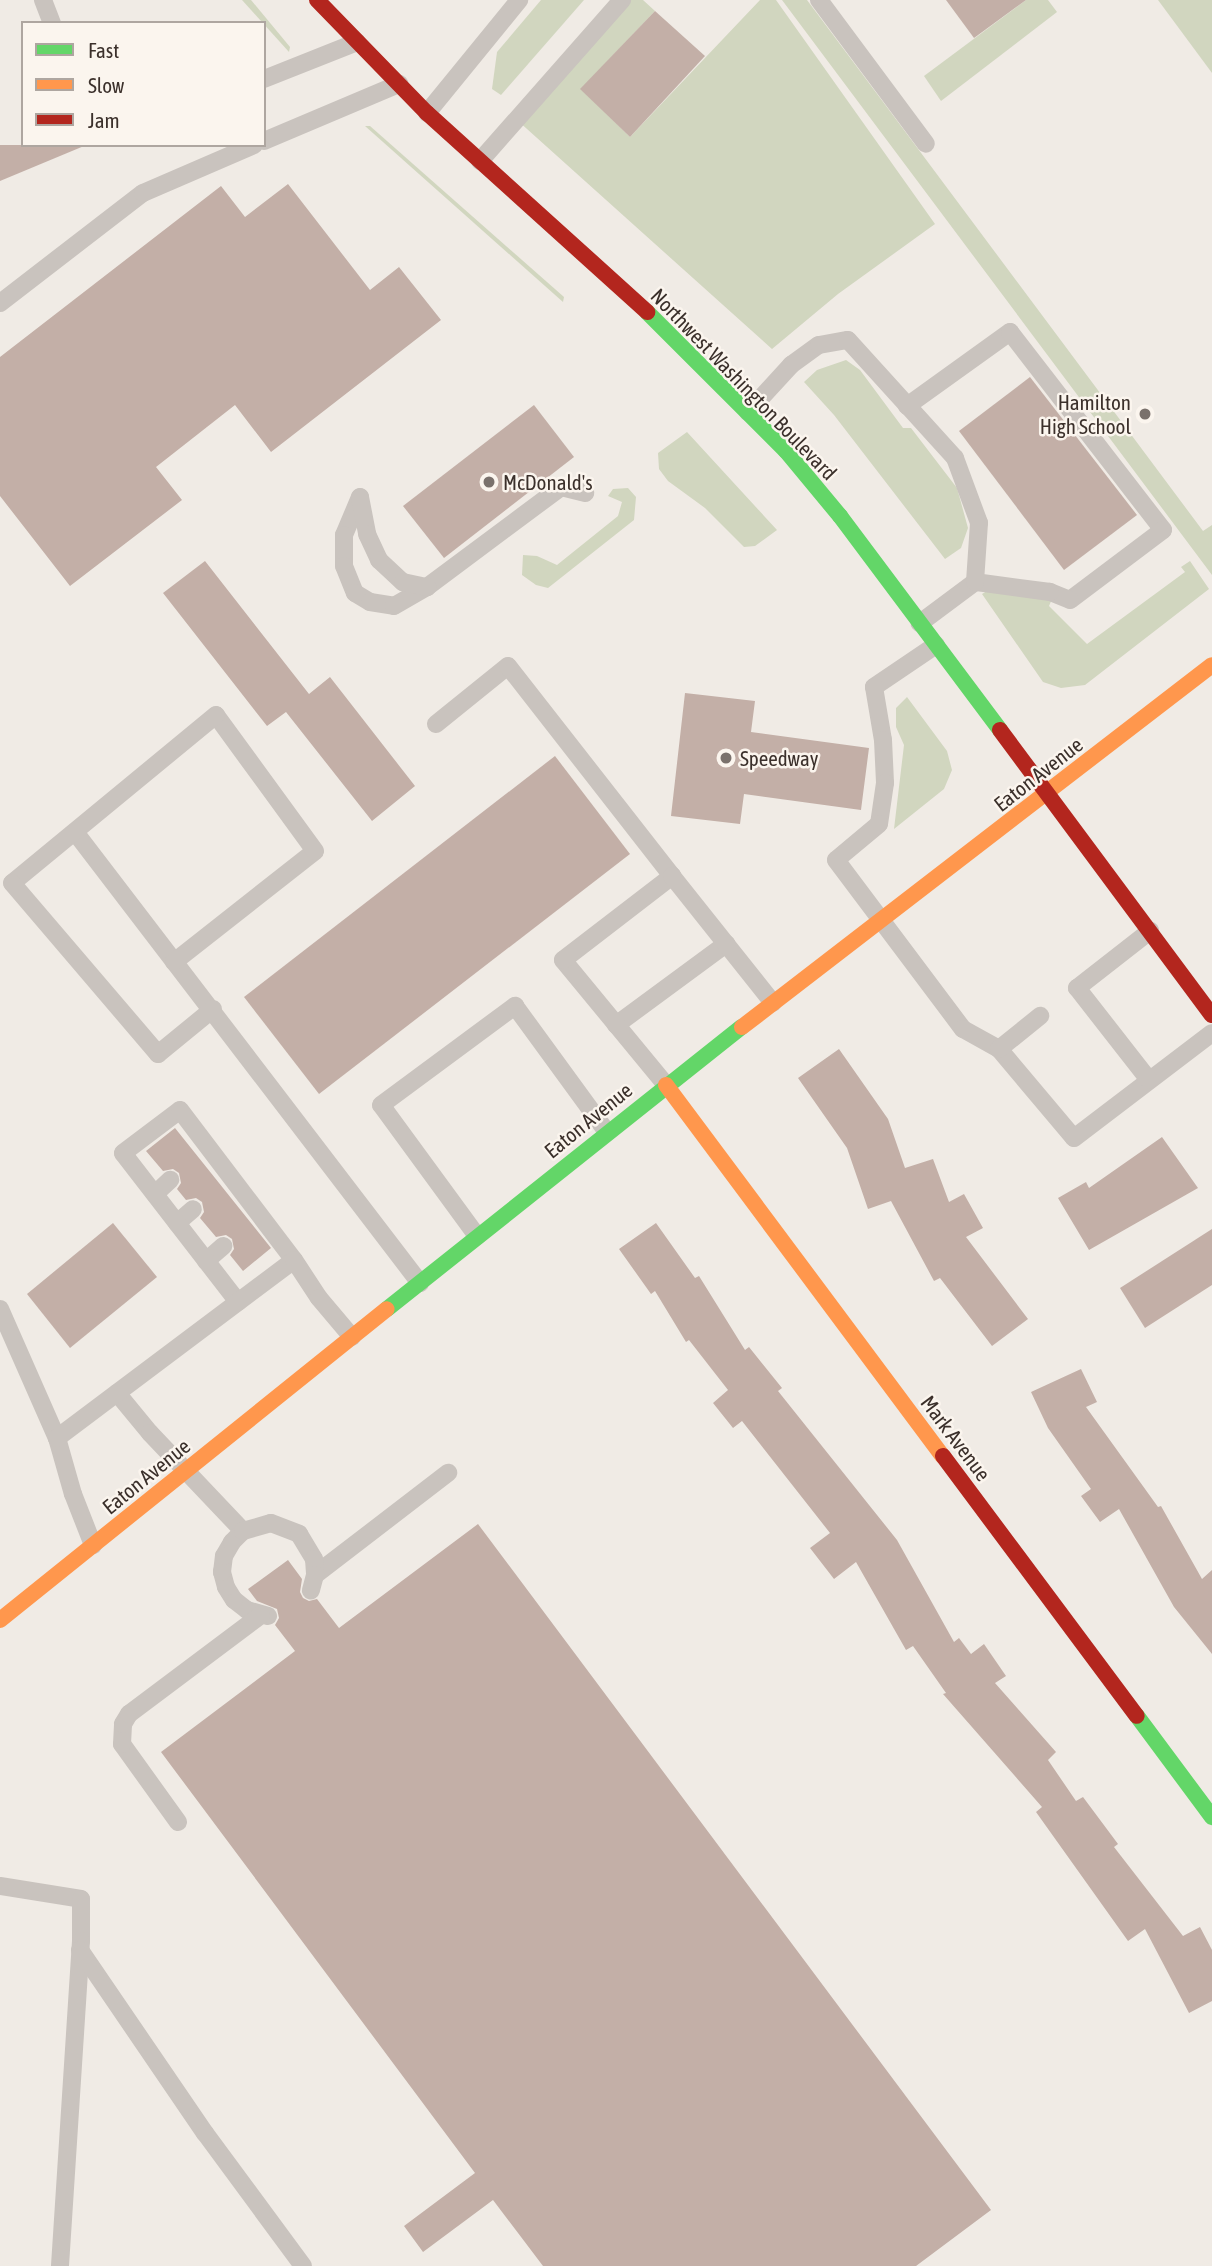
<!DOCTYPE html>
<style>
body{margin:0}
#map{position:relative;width:1212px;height:2266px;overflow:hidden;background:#f0ebe5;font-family:"Asap Condensed",sans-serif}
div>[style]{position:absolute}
.green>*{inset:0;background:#d1d6bf}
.building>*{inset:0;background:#c3afa7}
.lane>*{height:18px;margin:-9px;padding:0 9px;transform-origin:9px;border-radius:9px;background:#c9c3be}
.fast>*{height:16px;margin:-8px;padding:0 8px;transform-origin:8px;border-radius:8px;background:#63d668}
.slow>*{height:16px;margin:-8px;padding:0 8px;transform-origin:8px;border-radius:8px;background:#ff974d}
.jam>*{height:16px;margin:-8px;padding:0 8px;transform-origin:8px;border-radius:8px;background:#b3261e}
.dots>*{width:19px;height:19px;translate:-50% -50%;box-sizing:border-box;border:4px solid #fbf5ee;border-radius:50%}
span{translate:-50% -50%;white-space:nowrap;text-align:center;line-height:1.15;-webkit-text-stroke:5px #fbf5ee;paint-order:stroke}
.street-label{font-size:21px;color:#3b302b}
.poi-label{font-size:21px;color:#3b302b}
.right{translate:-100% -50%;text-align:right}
.left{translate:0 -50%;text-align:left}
.legend{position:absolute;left:21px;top:21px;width:245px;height:126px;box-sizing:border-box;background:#fbf5ee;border:2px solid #aea6a0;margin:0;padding:9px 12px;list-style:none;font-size:21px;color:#3b302b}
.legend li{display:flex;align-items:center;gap:14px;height:35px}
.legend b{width:35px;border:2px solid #aea6a0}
</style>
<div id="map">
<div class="green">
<i style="clip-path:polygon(242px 0,251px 0,290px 47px,289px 52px)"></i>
<i style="clip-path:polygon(541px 0,584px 0,501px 95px,492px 89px,497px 52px)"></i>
<i style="clip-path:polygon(622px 0,643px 0,655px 11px,581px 89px,630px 137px,760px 0,776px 0,935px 224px,838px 294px,772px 349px,517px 120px)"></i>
<i style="clip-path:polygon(782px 0,807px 0,1203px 531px,1212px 525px,1212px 575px)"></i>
<i style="clip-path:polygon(1026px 0,1048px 0,1057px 12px,941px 101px,924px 76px)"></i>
<i style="clip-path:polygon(1158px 0,1212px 0,1212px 73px)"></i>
<i style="clip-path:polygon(365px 126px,370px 126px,564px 297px,563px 302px)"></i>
<i style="clip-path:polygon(846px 360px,860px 370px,903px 428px,911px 428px,957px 488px,968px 528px,961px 548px,945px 559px,834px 415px,804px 382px,817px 370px)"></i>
<i style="clip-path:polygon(687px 432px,777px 530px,755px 546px,744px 547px,705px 508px,668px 481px,659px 469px,658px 453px)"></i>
<i style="clip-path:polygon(628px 488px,636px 497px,634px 520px,548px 588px,536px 585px,522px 575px,523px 555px,537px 556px,557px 565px,618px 516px,622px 502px,608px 496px,613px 489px)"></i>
<i style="clip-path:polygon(1190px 561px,1209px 589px,1085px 685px,1061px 688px,1043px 682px,982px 594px,992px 588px,1052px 599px,1049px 606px,1087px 644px,1185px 572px,1181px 567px)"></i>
<i style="clip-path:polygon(907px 697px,947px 751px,952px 770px,944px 789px,894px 829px,904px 745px,896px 727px,896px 708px)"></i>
</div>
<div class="building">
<i style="clip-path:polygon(946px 0,1026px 0,974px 38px)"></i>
<i style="clip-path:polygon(655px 11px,705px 56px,630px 137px,580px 89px)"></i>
<i style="clip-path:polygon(0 145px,84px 145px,84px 146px,0 181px)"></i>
<i style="clip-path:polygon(288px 184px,370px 290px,399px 267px,441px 320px,271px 452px,235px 405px,156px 467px,182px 500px,70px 586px,0 496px,0 357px,221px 186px,245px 217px)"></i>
<i style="clip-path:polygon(1030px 377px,1137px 515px,1064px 570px,959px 431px)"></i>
<i style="clip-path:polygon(534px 405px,574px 457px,444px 558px,403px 506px)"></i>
<i style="clip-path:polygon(205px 561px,309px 694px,330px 677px,415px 786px,372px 821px,286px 712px,267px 726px,163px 593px)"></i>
<i style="clip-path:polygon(685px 693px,755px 701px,751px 732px,869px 748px,861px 810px,744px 794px,740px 824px,671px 816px)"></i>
<i style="clip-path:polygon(555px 756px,630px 854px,319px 1094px,244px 997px)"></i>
<i style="clip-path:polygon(839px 1049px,888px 1119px,905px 1168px,933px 1159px,949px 1202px,964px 1194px,983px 1228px,966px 1237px,1028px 1319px,992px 1346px,940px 1278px,934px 1281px,891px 1201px,868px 1209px,847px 1148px,798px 1078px)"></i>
<i style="clip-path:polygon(175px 1128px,271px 1248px,243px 1271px,230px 1255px,234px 1249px,232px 1239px,226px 1235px,216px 1237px,200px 1218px,204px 1212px,202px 1202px,196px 1198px,186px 1200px,177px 1189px,181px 1183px,179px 1173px,173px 1169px,163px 1171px,146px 1151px)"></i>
<i style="clip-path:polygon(1162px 1137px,1198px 1188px,1089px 1250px,1058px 1198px,1086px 1182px,1089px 1188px)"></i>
<i style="clip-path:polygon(113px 1223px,157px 1277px,70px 1348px,27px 1294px)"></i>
<i style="clip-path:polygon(656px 1223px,695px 1278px,699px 1276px,745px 1350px,749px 1347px,782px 1388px,778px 1391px,897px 1540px,954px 1642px,959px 1638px,971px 1654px,984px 1644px,1006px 1676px,995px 1683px,1056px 1752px,1048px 1760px,1076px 1801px,1083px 1797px,1118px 1844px,1114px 1847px,1183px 1936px,1200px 1927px,1212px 1950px,1212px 2001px,1189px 2013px,1145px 1929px,1128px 1941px,1036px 1812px,1042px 1807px,943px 1694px,946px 1693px,913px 1646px,906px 1650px,856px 1562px,834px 1579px,810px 1548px,830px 1533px,742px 1421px,733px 1428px,713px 1403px,728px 1390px,689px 1340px,686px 1342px,655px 1291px,651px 1294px,619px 1249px)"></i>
<i style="clip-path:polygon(1212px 1229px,1212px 1285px,1145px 1328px,1120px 1288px)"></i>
<i style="clip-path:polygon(1081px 1369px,1097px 1402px,1086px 1407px,1158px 1507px,1161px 1506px,1202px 1579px,1212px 1570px,1212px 1654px,1174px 1607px,1119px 1509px,1100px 1522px,1081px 1496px,1091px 1489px,1048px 1428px,1031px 1392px)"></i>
<i style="clip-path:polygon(478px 1524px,991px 2210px,916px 2266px,543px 2266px,493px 2200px,423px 2252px,404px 2226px,475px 2173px,161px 1752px,295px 1651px,275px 1625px,279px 1618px,277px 1609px,257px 1601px,248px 1589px,288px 1560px,302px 1579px,300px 1592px,303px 1598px,309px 1601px,317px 1599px,339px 1628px)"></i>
</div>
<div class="lane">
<i style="left:43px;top:0;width:25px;rotate:69deg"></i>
<i style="left:819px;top:0;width:179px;rotate:53.4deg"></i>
<i style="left:264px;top:79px;width:100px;rotate:-21.7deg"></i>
<i style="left:427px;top:113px;width:146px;rotate:-50.8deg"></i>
<i style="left:264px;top:141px;width:147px;rotate:-22.9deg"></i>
<i style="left:480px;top:161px;width:215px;rotate:-48.6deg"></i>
<i style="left:0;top:303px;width:180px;rotate:-37.6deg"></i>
<i style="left:143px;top:193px;width:121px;rotate:-23.4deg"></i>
<i style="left:907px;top:406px;width:127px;rotate:-35.7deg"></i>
<i style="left:1010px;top:332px;width:250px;rotate:52.3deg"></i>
<i style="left:1163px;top:530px;width:116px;rotate:143deg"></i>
<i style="left:1070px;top:600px;width:22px;rotate:-158deg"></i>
<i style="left:1050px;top:592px;width:76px;rotate:-172.4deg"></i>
<i style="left:975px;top:582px;width:69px;rotate:143.3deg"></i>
<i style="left:748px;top:412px;width:64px;rotate:-47.5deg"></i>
<i style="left:791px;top:365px;width:34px;rotate:-36deg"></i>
<i style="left:819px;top:345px;width:29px;rotate:-10deg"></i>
<i style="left:848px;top:340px;width:159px;rotate:47.8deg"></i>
<i style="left:955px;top:458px;width:69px;rotate:69.7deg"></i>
<i style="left:979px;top:523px;width:59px;rotate:93.9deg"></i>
<i style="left:360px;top:497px;width:41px;rotate:112.8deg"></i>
<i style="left:344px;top:535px;width:31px;rotate:90deg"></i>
<i style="left:344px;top:566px;width:29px;rotate:68deg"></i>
<i style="left:355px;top:593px;width:17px;rotate:31deg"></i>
<i style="left:370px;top:602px;width:24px;rotate:9deg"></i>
<i style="left:394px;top:606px;width:38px;rotate:-30deg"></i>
<i style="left:427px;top:587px;width:167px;rotate:-36.7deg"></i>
<i style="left:561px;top:487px;width:25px;rotate:14deg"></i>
<i style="left:360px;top:497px;width:38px;rotate:79deg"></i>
<i style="left:367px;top:534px;width:29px;rotate:65deg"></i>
<i style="left:379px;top:560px;width:33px;rotate:43deg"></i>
<i style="left:403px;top:582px;width:25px;rotate:12deg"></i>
<i style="left:936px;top:645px;width:75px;rotate:145.9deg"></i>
<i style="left:874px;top:687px;width:54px;rotate:80.4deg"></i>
<i style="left:883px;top:740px;width:43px;rotate:87.3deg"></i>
<i style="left:885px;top:783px;width:41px;rotate:98.3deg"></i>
<i style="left:879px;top:824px;width:56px;rotate:140.1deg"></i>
<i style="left:836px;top:860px;width:211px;rotate:53.1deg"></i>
<i style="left:963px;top:1029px;width:41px;rotate:29.1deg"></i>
<i style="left:999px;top:1049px;width:116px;rotate:49.9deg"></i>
<i style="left:1074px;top:1138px;width:173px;rotate:-37.3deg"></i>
<i style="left:436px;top:724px;width:92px;rotate:-38.9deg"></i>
<i style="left:508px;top:666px;width:266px;rotate:52deg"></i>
<i style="left:75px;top:832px;width:568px;rotate:52.59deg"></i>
<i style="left:174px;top:962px;width:179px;rotate:-38.2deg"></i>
<i style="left:315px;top:851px;width:168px;rotate:-126.1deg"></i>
<i style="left:216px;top:715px;width:264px;rotate:140.5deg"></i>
<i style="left:12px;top:883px;width:225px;rotate:49.5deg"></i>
<i style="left:158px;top:1054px;width:71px;rotate:-39.3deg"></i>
<i style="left:616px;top:1025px;width:137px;rotate:-36.4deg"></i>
<i style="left:999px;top:1049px;width:53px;rotate:-38.8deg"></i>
<i style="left:1149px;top:1080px;width:117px;rotate:-128deg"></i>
<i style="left:1077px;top:988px;width:93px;rotate:-38deg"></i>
<i style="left:666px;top:1085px;width:162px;rotate:-129.5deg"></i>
<i style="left:563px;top:960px;width:138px;rotate:-37.6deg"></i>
<i style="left:672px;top:876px;width:162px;rotate:51.5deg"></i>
<i style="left:155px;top:1194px;width:21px;rotate:-43deg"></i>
<i style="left:177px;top:1223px;width:21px;rotate:-41deg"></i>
<i style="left:477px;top:1236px;width:162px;rotate:-126.2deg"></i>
<i style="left:381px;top:1105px;width:167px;rotate:-36.5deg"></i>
<i style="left:515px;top:1006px;width:156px;rotate:53.9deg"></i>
<i style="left:206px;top:1261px;width:23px;rotate:-41deg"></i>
<i style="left:238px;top:1302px;width:188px;rotate:-127.7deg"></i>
<i style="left:123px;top:1153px;width:71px;rotate:-37deg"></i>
<i style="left:180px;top:1110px;width:188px;rotate:52.8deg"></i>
<i style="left:0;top:1309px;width:141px;rotate:66.2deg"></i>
<i style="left:57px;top:1438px;width:58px;rotate:74.1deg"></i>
<i style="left:73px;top:1494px;width:55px;rotate:68.6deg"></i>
<i style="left:117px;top:1393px;width:52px;rotate:50.5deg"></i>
<i style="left:150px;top:1433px;width:135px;rotate:46.5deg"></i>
<i style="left:57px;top:1438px;width:296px;rotate:-36.9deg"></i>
<i style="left:294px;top:1260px;width:45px;rotate:56.7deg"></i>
<i style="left:319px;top:1298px;width:51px;rotate:49.8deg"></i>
<i style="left:315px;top:1575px;width:168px;rotate:-37.5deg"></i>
<i style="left:268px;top:1616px;width:22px;rotate:-164deg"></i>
<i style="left:247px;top:1610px;width:16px;rotate:-142deg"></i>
<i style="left:234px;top:1600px;width:15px;rotate:-122deg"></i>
<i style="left:226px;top:1587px;width:16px;rotate:-105deg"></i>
<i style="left:222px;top:1572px;width:16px;rotate:-83deg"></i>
<i style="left:224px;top:1556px;width:16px;rotate:-60deg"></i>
<i style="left:232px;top:1542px;width:16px;rotate:-45deg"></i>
<i style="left:243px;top:1531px;width:29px;rotate:-16deg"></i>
<i style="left:271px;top:1523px;width:30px;rotate:21deg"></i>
<i style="left:299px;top:1534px;width:29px;rotate:59deg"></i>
<i style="left:314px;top:1559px;width:16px;rotate:86deg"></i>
<i style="left:315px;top:1575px;width:16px;rotate:105deg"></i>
<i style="left:178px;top:1822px;width:96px;rotate:-125.7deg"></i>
<i style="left:122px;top:1744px;width:20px;rotate:-87deg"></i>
<i style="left:123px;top:1724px;width:12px;rotate:-59deg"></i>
<i style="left:129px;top:1714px;width:165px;rotate:-36.9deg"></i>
<i style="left:0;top:1886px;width:82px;rotate:9.1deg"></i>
<i style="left:81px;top:1899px;width:42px;rotate:90deg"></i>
<i style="left:81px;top:1941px;width:326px;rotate:93.7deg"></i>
<i style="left:80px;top:1950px;width:222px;rotate:55.7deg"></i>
<i style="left:205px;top:2133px;width:165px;rotate:53.6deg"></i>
</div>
<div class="fast">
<i style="left:647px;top:312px;width:197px;rotate:45deg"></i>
<i style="left:786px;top:451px;width:85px;rotate:50.3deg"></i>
<i style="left:840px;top:516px;width:267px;rotate:53.2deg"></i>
<i style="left:387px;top:1309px;width:453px;rotate:-38.5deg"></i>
<i style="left:1137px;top:1716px;width:126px;rotate:53.4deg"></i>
</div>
<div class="slow">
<i style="left:742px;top:1027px;width:593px;rotate:-37.6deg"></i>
<i style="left:666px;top:1085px;width:463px;rotate:53.3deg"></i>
<i style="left:0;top:1620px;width:496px;rotate:-38.8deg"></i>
</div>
<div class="jam">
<i style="left:317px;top:0;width:158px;rotate:45.8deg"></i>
<i style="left:427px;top:113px;width:297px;rotate:42.1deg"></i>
<i style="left:1000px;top:730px;width:355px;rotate:53.4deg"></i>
<i style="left:943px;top:1456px;width:324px;rotate:53.3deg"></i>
</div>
<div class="dots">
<i style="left:1145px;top:414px;background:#7a716c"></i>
<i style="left:489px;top:482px;background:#7a716c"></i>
<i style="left:726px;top:758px;background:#7a716c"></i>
</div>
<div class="street-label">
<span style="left:744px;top:384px;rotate:46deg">Northwest Washington Boulevard</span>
<span style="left:1038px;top:774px;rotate:-38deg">Eaton Avenue</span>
<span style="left:588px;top:1120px;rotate:-39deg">Eaton Avenue</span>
<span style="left:956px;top:1438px;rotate:53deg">Mark Avenue</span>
<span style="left:146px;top:1476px;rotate:-39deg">Eaton Avenue</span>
</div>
<div class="poi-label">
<span class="right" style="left:1131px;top:414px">Hamilton<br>High School</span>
<span class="left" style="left:503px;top:482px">McDonald's</span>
<span class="left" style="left:740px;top:758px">Speedway</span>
</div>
<ul class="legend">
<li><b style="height:9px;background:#63d668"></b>Fast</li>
<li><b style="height:9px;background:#ff974d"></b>Slow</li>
<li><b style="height:9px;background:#b3261e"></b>Jam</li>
</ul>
</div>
